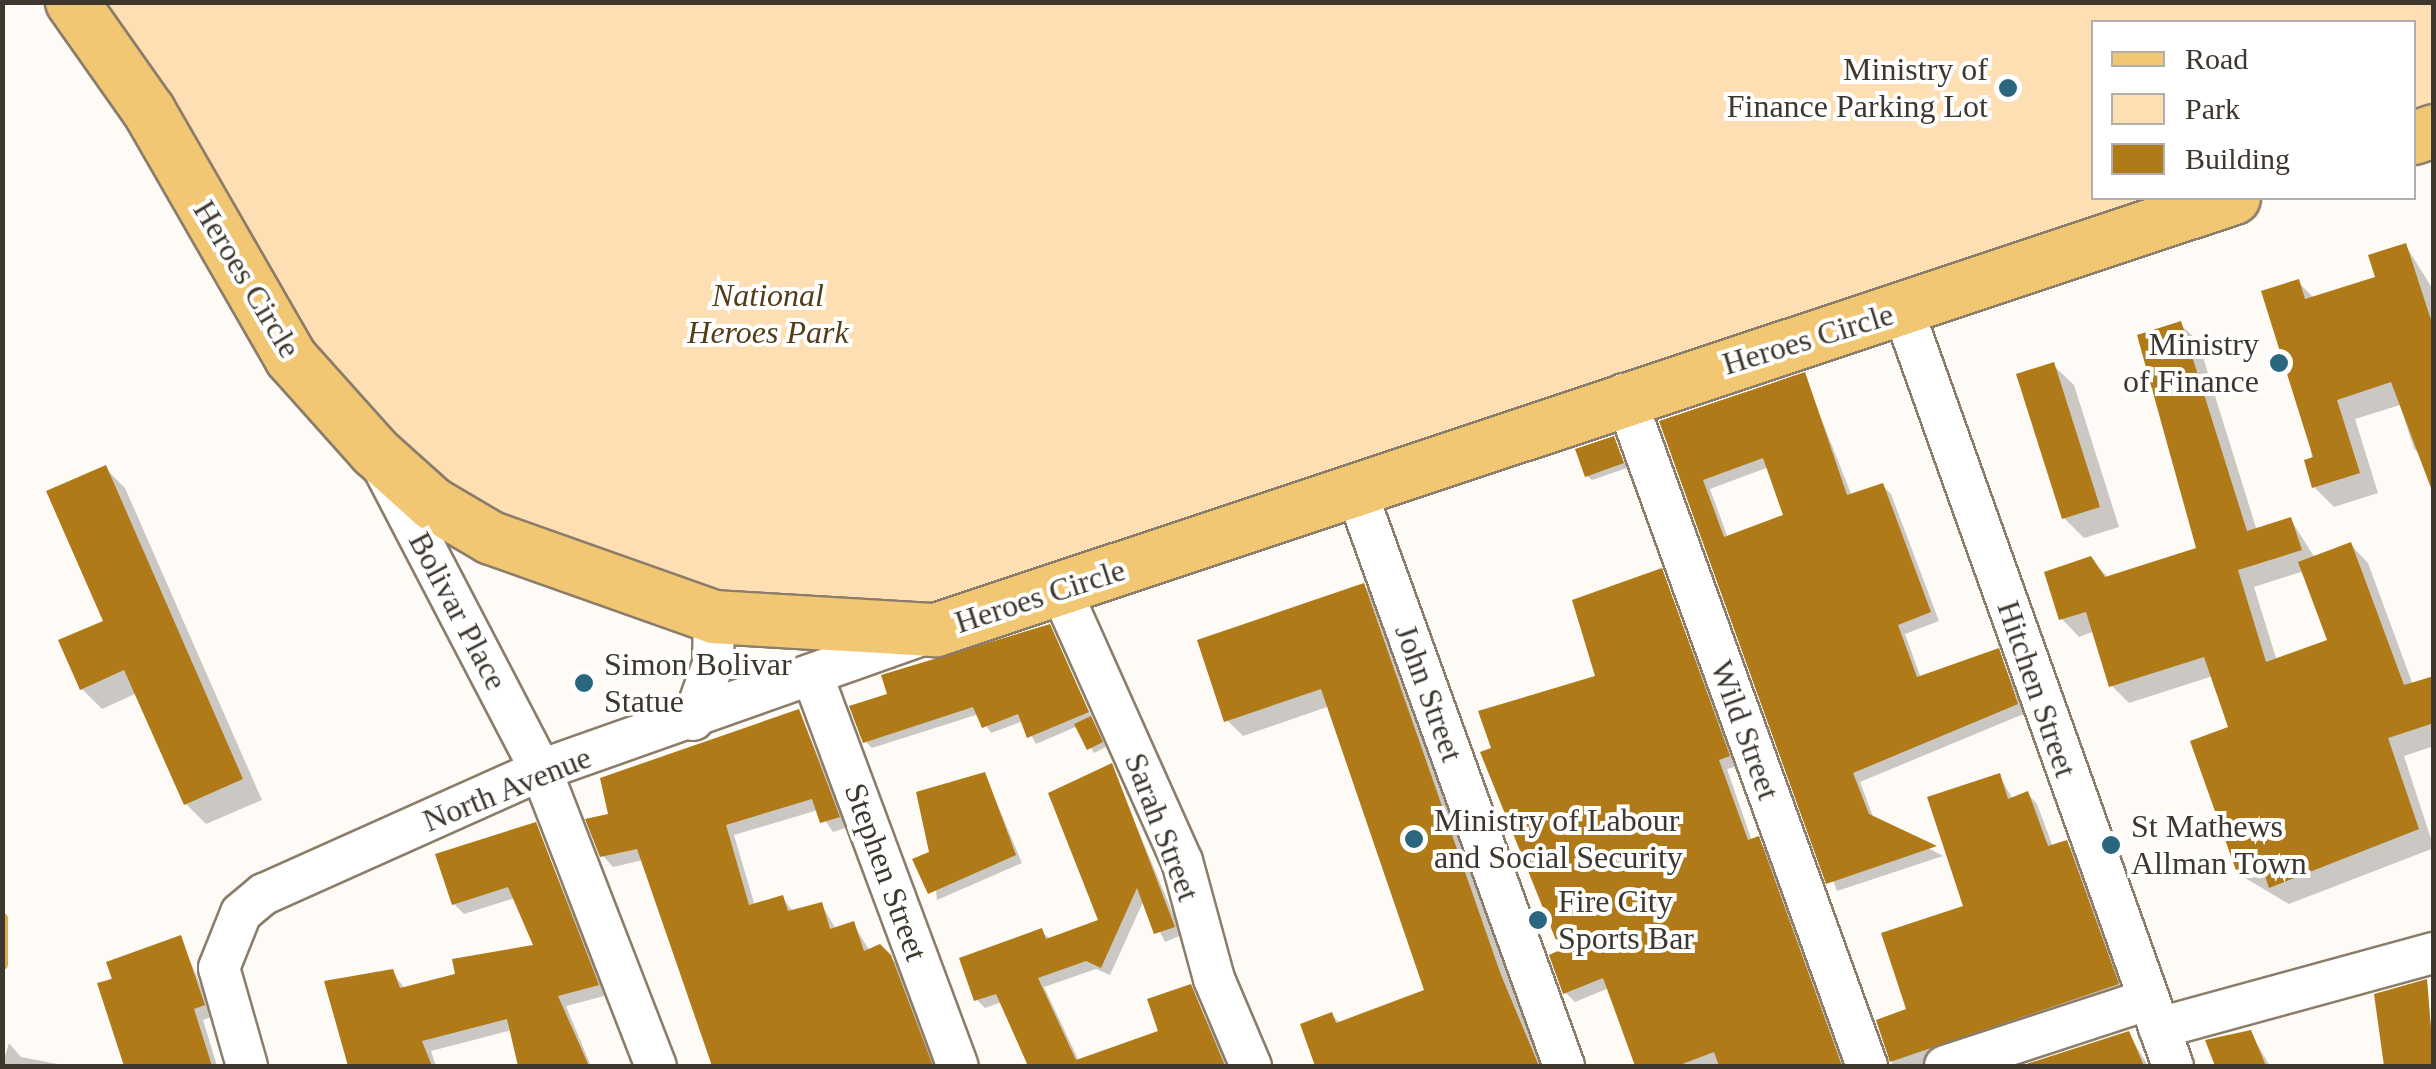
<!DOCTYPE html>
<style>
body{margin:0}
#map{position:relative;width:2436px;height:1069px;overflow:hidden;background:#fefaf6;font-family:Georgia,serif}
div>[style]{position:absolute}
.green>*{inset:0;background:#fedfb4}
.shadow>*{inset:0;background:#0003}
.stream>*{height:11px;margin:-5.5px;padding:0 5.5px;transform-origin:5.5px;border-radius:5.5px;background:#e1aa53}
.building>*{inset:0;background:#af7a17}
.roads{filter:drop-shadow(2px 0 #8b7d69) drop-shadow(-2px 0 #8b7d69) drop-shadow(0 2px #8b7d69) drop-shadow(0 -2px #8b7d69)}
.minor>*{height:40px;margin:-20px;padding:0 20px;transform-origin:20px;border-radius:20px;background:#fff}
.major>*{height:52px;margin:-26px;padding:0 26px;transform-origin:26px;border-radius:26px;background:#f2c774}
.dots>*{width:28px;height:28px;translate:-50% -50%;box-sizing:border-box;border:5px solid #fff;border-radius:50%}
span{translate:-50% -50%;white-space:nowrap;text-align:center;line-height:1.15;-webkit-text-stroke:8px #fff;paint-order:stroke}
.poi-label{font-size:32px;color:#3d372e}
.right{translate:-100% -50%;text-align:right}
.left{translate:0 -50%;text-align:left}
.street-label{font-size:32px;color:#3d372e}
.park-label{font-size:32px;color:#533c18;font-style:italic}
.frame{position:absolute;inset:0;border:5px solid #3d372e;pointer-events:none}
.legend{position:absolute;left:2091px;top:20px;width:325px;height:180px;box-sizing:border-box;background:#fff;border:2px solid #b1afab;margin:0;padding:12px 18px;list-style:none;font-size:30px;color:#3d372e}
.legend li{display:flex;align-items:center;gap:20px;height:50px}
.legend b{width:50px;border:2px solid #b1afab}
</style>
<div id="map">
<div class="green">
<i style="clip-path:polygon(96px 3px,2433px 3px,2433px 133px,2414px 139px,2414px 22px,2094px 22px,2094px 198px,2236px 198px,1064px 582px,706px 643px,391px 450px,325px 384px)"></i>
</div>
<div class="shadow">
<i style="clip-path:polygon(2406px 246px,2434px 291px,2434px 468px,2414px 449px,2400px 405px,2355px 419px,2378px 493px,2334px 507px,2314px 487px,2298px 282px,2315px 299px,2378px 279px)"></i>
<i style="clip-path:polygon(evenodd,2180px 324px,2198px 341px,2257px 531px,2291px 520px,2315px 558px,2351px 545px,2368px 563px,2413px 685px,2434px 678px,2434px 746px,2404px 756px,2434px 848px,2289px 904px,2240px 875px,2231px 728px,2213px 676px,2129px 703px,2111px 685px,2095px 631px,2079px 637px,2062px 619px,2090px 559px,2109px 578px,2199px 549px,2180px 324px,2304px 571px,2330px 642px,2277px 661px,2254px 587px,2304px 571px)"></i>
<i style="clip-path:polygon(2053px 365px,2074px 385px,2119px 527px,2084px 538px,2064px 518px)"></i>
<i style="clip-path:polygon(evenodd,1804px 375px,1852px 496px,1882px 485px,1891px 494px,1939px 621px,1905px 634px,1921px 678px,1998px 651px,2026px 713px,1860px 782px,1874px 819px,1943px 856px,1837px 891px,1662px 423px,1804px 375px,1769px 467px,1787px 516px,1728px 538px,1710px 489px,1769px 467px)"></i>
<i style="clip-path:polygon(1613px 439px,1627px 468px,1592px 480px,1587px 476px)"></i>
<i style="clip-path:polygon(105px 468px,125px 488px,262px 800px,206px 824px,186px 804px,137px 693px,102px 709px,82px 689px,106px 622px)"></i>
<i style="clip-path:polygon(1661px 571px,1738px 766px,1727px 769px,1752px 841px,1767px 848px,1849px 1066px,1638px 1066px,1609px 988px,1575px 1002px,1565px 992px,1599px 677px)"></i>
<i style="clip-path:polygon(1364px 586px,1379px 602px,1516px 993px,1552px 1066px,1315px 1066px,1303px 1026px,1332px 1015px,1341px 1024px,1427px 991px,1330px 706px,1243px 736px,1227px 720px)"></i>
<i style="clip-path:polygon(1049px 627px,1106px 747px,1094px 753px,1078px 726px,1036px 744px,1023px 721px,991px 733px,979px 714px,872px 748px,865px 741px,890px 695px)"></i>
<i style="clip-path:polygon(799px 711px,848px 827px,833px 832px,818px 810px,734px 835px,755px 906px,782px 898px,794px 912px,821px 904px,836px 929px,853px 924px,870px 951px,880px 947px,901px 968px,943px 1066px,888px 1066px,884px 1053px,851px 1066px,715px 1066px,643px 860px,613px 867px,603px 856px,611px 816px)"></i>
<i style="clip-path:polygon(1111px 766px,1182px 935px,1165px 942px,1144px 900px,1110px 975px,1096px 969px,1044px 987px,1079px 1061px,1161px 1033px,1190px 987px,1229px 1066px,1031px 1066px,1002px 1002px,985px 1008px,977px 1000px,1041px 931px,1051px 940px,1101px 921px)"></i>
<i style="clip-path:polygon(985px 775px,1022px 863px,937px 900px,932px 853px)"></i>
<i style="clip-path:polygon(1999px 776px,2013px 799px,2028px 794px,2037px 804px,2053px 847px,2066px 843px,2076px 853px,2126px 994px,1940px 1066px,1891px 1066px,1909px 1011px,1967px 908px)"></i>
<i style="clip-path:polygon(535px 825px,608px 995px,566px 1006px,591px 1066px,547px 1066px,538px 1039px,512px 1030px,431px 1051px,436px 1066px,356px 1066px,327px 983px,392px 972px,406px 990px,536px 947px,515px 898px,464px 914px,454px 904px)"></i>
<i style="clip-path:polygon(180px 938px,214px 1016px,203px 1020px,217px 1066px,126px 1066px,101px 984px)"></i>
<i style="clip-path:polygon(2427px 982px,2434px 1066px,2388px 1066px,2377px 996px)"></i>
<i style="clip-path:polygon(2250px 1032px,2270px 1066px,2218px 1066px,2208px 1042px)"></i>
<i style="clip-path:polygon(2129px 1034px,2148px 1066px,2028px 1066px)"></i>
<i style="clip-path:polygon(9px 1043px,21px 1057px,68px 1066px,2px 1066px)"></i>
</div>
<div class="stream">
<i style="left:2px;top:918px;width:46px;rotate:90deg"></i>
</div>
<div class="building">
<i style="clip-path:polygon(2406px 243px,2434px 329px,2434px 496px,2391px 382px,2337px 400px,2360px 473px,2312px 488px,2304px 460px,2313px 457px,2261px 291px,2299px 279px,2305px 299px,2375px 277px,2368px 255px)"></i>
<i style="clip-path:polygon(2181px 321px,2247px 531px,2291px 517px,2302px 550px,2238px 570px,2266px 662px,2327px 640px,2298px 562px,2351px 542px,2404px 685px,2434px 676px,2434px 723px,2388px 738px,2419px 829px,2269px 888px,2262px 867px,2238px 876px,2190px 741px,2228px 727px,2204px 657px,2109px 687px,2086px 612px,2059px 620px,2044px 572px,2091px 556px,2105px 577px,2196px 548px,2137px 335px)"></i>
<i style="clip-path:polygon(2054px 362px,2100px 507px,2062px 519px,2016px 374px)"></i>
<i style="clip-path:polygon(evenodd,1805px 372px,1847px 495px,1883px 483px,1931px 612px,1898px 625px,1917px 677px,1999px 648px,2018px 704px,1853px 773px,1869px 814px,1937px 846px,1826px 884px,1659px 421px,1805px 372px,1763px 458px,1783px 515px,1724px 537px,1703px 480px,1763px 458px)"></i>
<i style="clip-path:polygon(1614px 436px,1624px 463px,1585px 477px,1575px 449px)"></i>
<i style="clip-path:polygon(106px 465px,243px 779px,184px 805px,124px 670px,80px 690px,58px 640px,103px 621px,46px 491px)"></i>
<i style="clip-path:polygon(1662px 568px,1730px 756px,1719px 760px,1748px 840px,1759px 836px,1842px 1066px,1719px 1066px,1714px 1052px,1677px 1066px,1635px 1066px,1603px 978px,1563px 994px,1549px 955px,1560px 950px,1480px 752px,1491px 748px,1478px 711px,1595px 676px,1572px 600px)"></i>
<i style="clip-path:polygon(1364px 583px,1501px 975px,1539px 1066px,1315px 1066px,1300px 1024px,1332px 1012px,1336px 1023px,1424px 990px,1321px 689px,1224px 722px,1197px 640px)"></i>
<i style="clip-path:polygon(1050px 624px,1089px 712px,1027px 738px,1018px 714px,982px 728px,973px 707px,863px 743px,849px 706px,887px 694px,881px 675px)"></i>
<i style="clip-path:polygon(799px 709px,840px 817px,820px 823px,812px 799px,726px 825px,749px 905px,783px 895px,788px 911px,822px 902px,830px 929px,854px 921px,864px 951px,880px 944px,891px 955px,933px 1066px,712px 1066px,637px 849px,600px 857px,585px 819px,608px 814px,600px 778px)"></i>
<i style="clip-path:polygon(1091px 716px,1103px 742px,1087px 750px,1074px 724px)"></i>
<i style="clip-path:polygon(1112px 763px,1175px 927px,1154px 934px,1137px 888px,1101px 968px,1086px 961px,1038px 978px,1076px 1060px,1158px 1031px,1147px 999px,1191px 984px,1225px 1066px,1028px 1066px,996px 994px,974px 1001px,959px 958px,1042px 928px,1046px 939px,1098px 920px,1048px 793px)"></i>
<i style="clip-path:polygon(985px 772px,1016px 855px,928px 894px,912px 859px,929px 852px,916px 792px)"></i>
<i style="clip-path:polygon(2000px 773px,2008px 799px,2028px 791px,2048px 846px,2067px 840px,2119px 984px,1890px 1062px,1876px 1020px,1906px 1009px,1881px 933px,1963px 906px,1927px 797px)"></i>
<i style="clip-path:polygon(536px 822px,599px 985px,558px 996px,589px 1066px,518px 1066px,507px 1019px,422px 1041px,432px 1066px,348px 1066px,324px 981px,393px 969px,400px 988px,455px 974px,452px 959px,533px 945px,508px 887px,452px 905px,435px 854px)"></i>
<i style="clip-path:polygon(181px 935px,205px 1005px,194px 1009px,212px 1066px,124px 1066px,97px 983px,112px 979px,106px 962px)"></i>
<i style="clip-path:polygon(2427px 979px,2434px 1066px,2384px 1066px,2374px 994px)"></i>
<i style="clip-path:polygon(2251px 1030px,2266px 1066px,2215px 1066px,2205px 1040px)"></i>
<i style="clip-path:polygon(2129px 1031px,2144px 1066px,2020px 1066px)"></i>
</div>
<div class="roads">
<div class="minor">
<i style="left:1903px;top:310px;width:803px;rotate:70.35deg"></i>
<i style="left:1624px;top:394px;width:715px;rotate:70.12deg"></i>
<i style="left:384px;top:469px;width:339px;rotate:62.5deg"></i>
<i style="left:541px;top:770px;width:318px;rotate:68.8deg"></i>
<i style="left:1355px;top:488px;width:615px;rotate:70.12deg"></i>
<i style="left:1061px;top:591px;width:296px;rotate:65.9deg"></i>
<i style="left:1182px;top:861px;width:122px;rotate:74.8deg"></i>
<i style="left:1214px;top:979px;width:95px;rotate:67deg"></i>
<i style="left:813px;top:677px;width:415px;rotate:69.6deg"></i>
<i style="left:693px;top:720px;width:59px;rotate:-70.3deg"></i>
<i style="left:713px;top:664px;width:47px;rotate:-88.8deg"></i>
<i style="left:2159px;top:1028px;width:285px;rotate:-15.3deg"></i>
<i style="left:247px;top:1066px;width:102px;rotate:-105.9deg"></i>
<i style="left:219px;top:968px;width:59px;rotate:-68.2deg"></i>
<i style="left:241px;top:913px;width:30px;rotate:-40deg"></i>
<i style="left:264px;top:894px;width:303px;rotate:-24.1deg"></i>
<i style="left:541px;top:770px;width:411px;rotate:-19.5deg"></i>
<i style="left:1945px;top:1066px;width:213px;rotate:-18.1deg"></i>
</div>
<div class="major">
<i style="left:72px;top:2px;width:133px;rotate:54.8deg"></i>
<i style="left:149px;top:111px;width:285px;rotate:60.1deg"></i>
<i style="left:291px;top:358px;width:126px;rotate:48.2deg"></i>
<i style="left:375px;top:452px;width:78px;rotate:41.9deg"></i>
<i style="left:433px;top:504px;width:67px;rotate:30.4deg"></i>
<i style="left:491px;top:538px;width:237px;rotate:19.5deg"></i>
<i style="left:714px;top:617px;width:222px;rotate:3.4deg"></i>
<i style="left:936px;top:630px;width:1368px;rotate:-18.41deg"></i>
<i style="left:2414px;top:138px;width:21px;rotate:-19deg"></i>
</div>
</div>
<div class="dots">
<i style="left:2008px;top:88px;background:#2a667d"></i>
<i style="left:2279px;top:363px;background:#2a667d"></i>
<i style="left:584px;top:683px;background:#2a667d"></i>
<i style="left:1414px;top:839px;background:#2a667d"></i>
<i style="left:2111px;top:845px;background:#2a667d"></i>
<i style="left:1538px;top:920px;background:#2a667d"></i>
</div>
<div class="poi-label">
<span class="right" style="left:1988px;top:88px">Ministry of<br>Finance Parking Lot</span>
<span class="right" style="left:2259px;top:363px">Ministry<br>of Finance</span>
<span class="left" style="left:604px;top:683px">Simon Bolivar<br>Statue</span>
<span class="left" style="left:1434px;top:839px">Ministry of Labour<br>and Social Security</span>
<span class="left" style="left:2131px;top:845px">St Mathews<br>Allman Town</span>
<span class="left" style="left:1558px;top:920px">Fire City<br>Sports Bar</span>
</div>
<div class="street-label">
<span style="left:247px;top:279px;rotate:59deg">Heroes Circle</span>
<span style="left:1808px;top:339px;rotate:-17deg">Heroes Circle</span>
<span style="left:1040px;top:596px;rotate:-18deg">Heroes Circle</span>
<span style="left:458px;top:611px;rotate:62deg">Bolivar Place</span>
<span style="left:2037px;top:689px;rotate:71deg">Hitchen Street</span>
<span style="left:1429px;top:693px;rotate:70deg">John Street</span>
<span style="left:1745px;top:730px;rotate:70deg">Wild Street</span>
<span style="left:507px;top:789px;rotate:-22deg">North Avenue</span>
<span style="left:1162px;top:827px;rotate:69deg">Sarah Street</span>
<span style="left:886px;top:872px;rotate:70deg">Stephen Street</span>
</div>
<div class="park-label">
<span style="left:768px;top:314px">National<br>Heroes Park</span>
</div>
<div class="frame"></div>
<ul class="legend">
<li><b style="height:12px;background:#f2c774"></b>Road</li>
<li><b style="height:28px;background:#fedfb4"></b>Park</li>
<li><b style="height:28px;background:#af7a17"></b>Building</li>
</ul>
</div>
